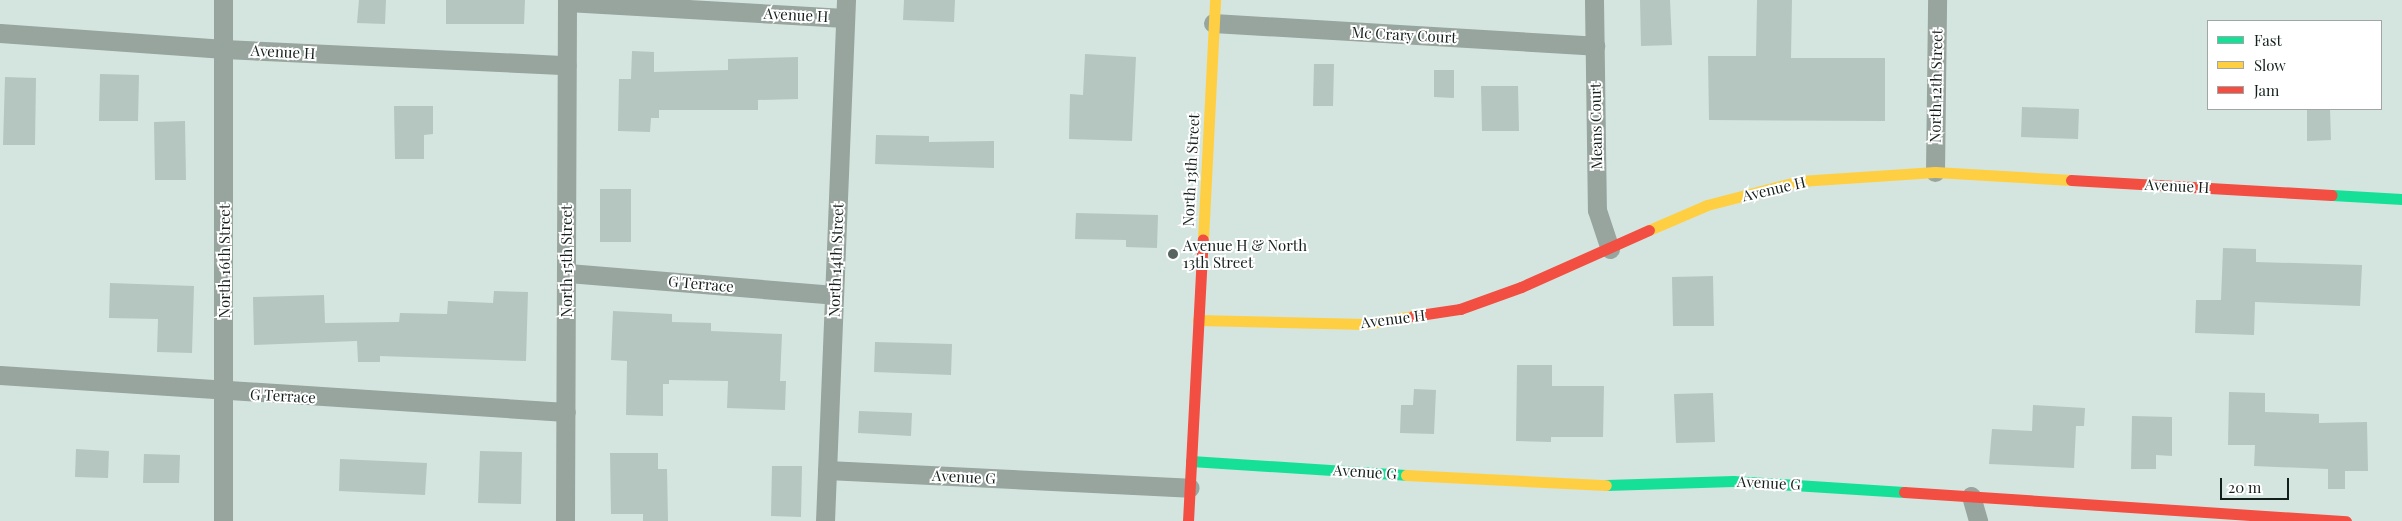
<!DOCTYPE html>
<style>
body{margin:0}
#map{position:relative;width:2402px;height:521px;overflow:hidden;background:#d4e5df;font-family:"Playfair Display",serif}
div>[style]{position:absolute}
.building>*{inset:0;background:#b4c6bf}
.street>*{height:19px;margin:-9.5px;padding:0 9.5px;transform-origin:9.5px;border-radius:9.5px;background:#98a49e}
.fast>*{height:11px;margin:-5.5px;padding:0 5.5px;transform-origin:5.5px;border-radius:5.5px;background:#16e098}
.slow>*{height:11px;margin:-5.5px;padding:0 5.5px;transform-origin:5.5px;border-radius:5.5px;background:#ffcf43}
.jam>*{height:11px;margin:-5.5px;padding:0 5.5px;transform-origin:5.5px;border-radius:5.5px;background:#f24e42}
.dots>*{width:14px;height:14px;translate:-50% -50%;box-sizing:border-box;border:2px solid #fff;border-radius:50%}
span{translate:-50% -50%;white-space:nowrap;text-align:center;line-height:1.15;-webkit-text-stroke:4px #fff;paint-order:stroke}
.street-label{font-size:15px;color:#131f1b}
.poi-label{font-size:15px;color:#131f1b}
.left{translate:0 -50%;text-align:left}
.legend{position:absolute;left:2207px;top:20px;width:175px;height:90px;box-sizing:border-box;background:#fff;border:1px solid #a1a5a4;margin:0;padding:6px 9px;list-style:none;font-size:15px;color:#131f1b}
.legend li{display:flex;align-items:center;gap:10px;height:25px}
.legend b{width:25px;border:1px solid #a1a5a4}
.scale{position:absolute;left:2220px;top:478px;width:69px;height:22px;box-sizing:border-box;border:2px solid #131f1b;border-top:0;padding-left:6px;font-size:15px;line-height:18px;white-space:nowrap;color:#131f1b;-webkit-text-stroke:4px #fff;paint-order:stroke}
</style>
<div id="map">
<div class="building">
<i style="clip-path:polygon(359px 0,386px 0,385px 24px,357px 23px)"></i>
<i style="clip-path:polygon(446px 0,525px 0,524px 24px,446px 24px)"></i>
<i style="clip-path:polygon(904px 0,955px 0,954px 22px,903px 20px)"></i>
<i style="clip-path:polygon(1640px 0,1670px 0,1672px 45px,1641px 46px)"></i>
<i style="clip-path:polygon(1757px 0,1792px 0,1791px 58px,1885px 58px,1885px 121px,1709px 120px,1708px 56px,1756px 56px)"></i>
<i style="clip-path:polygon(632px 51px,654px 52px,654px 72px,728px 70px,728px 59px,798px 57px,798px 99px,758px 100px,758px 110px,659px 110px,659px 118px,651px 118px,650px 132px,618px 131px,619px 79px,631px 79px)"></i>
<i style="clip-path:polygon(1085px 54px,1136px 57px,1132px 141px,1069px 139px,1070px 94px,1083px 95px)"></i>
<i style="clip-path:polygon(1314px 64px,1334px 64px,1333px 106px,1313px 106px)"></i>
<i style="clip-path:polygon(1434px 70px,1454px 70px,1454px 98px,1434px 97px)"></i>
<i style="clip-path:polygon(100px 74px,139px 75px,138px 121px,99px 121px)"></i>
<i style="clip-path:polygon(5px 77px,36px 78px,35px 145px,3px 145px)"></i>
<i style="clip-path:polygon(1481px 86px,1518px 86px,1519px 131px,1482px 131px)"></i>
<i style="clip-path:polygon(394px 106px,433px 106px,433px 134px,424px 135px,424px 159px,395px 159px)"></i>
<i style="clip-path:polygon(2022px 107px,2079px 109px,2078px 139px,2021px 137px)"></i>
<i style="clip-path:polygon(2307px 109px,2330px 109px,2331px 140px,2307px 141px)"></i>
<i style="clip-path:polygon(185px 121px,186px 180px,155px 180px,154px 122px)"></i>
<i style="clip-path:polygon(876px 135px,929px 136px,929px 142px,994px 141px,994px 168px,875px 164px)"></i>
<i style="clip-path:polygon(600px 189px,631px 189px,631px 242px,600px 242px)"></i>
<i style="clip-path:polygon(1076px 213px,1158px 215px,1157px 248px,1126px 247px,1126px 240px,1075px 239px)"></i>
<i style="clip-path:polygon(2223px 248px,2256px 249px,2256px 262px,2362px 265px,2360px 306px,2255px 302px,2254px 335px,2195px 333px,2196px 300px,2221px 300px)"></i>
<i style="clip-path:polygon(1713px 276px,1714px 326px,1673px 326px,1672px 277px)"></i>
<i style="clip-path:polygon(110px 283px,194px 286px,192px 353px,157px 352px,158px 319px,109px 318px)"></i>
<i style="clip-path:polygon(494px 291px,528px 292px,526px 361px,380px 356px,380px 362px,358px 362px,357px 341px,254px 345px,253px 297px,324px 295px,325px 323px,399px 322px,400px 313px,447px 314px,448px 301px,493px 303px)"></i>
<i style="clip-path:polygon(613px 311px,672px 314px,672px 322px,711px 323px,711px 331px,782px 334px,780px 381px,786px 381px,785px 410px,727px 408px,728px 381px,669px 380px,669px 384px,663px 384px,663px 416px,626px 415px,627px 361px,611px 360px)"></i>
<i style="clip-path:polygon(875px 342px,952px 344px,951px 375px,874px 372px)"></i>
<i style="clip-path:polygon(1517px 365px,1552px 365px,1552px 386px,1604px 386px,1603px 437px,1551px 437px,1551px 442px,1516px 441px)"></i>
<i style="clip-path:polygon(1414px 389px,1436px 390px,1434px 434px,1400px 433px,1401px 405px,1413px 405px)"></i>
<i style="clip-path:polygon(2229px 392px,2265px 393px,2265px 412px,2319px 414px,2319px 423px,2367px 422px,2368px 471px,2345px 471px,2345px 489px,2328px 489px,2328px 469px,2254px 466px,2255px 445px,2228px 445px)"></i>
<i style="clip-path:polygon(1713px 393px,1715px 442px,1676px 443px,1674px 394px)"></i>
<i style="clip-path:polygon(2033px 405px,2085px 408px,2084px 426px,2076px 426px,2074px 468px,1989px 464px,1992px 429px,2032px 431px)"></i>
<i style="clip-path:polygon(859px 411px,912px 413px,911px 436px,858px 433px)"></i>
<i style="clip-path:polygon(2132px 416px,2172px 417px,2172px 456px,2156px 455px,2156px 469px,2131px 469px)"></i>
<i style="clip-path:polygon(76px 449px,109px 451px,108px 478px,75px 477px)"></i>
<i style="clip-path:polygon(480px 451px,522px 452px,521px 504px,478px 503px)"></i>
<i style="clip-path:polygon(610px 453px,658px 453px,658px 469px,667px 469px,668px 521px,643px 521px,643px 514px,611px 514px)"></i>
<i style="clip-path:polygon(144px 454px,180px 455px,179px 483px,143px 483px)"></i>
<i style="clip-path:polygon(340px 459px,427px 463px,425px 495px,339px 491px)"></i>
<i style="clip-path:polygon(772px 466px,802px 466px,801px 517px,771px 516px)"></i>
</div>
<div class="street">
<i style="left:1594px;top:0;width:210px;rotate:89.2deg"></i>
<i style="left:1597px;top:210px;width:41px;rotate:71.6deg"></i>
<i style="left:567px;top:2px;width:278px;rotate:3.3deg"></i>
<i style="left:1213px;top:23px;width:383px;rotate:3.4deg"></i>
<i style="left:0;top:33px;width:225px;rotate:4.1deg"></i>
<i style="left:224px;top:49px;width:343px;rotate:2.7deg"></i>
<i style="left:1935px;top:172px;width:172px;rotate:-89.3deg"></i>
<i style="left:568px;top:273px;width:267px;rotate:4.7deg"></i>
<i style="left:0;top:375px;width:567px;rotate:3.74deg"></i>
<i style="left:827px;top:470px;width:363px;rotate:2.8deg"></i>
<i style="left:1971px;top:496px;width:26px;rotate:74deg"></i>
<i style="left:223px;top:521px;width:521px;rotate:-90deg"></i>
<i style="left:565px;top:521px;width:521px;rotate:-89.78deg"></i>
<i style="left:825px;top:521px;width:521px;rotate:-87.69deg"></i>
</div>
<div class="fast">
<i style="left:2332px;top:195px;width:70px;rotate:3.3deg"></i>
<i style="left:1191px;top:461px;width:215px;rotate:3.7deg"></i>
<i style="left:1606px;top:485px;width:127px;rotate:-1.8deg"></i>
<i style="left:1733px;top:481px;width:171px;rotate:3.7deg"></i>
</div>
<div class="slow">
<i style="left:1649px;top:230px;width:63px;rotate:-23.3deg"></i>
<i style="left:1707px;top:205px;width:96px;rotate:-14.5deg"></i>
<i style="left:1800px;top:181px;width:135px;rotate:-3.8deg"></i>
<i style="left:1935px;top:172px;width:136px;rotate:3.4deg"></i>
<i style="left:1203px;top:239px;width:239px;rotate:-87.1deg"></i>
<i style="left:1198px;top:320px;width:168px;rotate:1.4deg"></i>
<i style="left:1366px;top:324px;width:48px;rotate:-9.7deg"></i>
<i style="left:1406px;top:475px;width:200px;rotate:2.9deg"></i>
</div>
<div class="jam">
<i style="left:2071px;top:180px;width:261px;rotate:3.3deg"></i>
<i style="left:1413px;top:316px;width:48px;rotate:-8.5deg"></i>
<i style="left:1460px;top:309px;width:65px;rotate:-19.8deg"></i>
<i style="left:1521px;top:287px;width:140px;rotate:-24deg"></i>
<i style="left:1904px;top:492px;width:443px;rotate:3.8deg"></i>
<i style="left:1188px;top:521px;width:282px;rotate:-87deg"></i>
</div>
<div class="dots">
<i style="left:1173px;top:254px;background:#576460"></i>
</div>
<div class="street-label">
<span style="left:796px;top:15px;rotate:3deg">Avenue H</span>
<span style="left:1404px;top:35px;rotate:3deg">Mc Crary Court</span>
<span style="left:283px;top:52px;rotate:3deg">Avenue H</span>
<span style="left:1936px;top:86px;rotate:-89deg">North 12th Street</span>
<span style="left:1596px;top:126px;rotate:-91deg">Means Court</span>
<span style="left:1191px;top:170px;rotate:-87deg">North 13th Street</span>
<span style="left:2177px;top:186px;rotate:3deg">Avenue H</span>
<span style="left:1774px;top:189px;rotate:-13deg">Avenue H</span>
<span style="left:836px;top:260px;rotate:-88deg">North 14th Street</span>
<span style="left:225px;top:261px;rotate:-90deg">North 16th Street</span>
<span style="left:567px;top:261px;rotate:-90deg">North 15th Street</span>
<span style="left:701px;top:284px;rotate:5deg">G Terrace</span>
<span style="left:1393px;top:319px;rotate:-7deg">Avenue H</span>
<span style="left:283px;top:396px;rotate:3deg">G Terrace</span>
<span style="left:1365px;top:472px;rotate:4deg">Avenue G</span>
<span style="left:964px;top:477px;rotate:3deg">Avenue G</span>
<span style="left:1769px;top:483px;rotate:3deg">Avenue G</span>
</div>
<div class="poi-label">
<span class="left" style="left:1183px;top:254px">Avenue H &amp; North<br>13th Street</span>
</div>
<ul class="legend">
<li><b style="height:6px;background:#16e098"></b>Fast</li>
<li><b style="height:6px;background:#ffcf43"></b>Slow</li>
<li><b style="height:6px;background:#f24e42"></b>Jam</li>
</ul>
<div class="scale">20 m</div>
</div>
